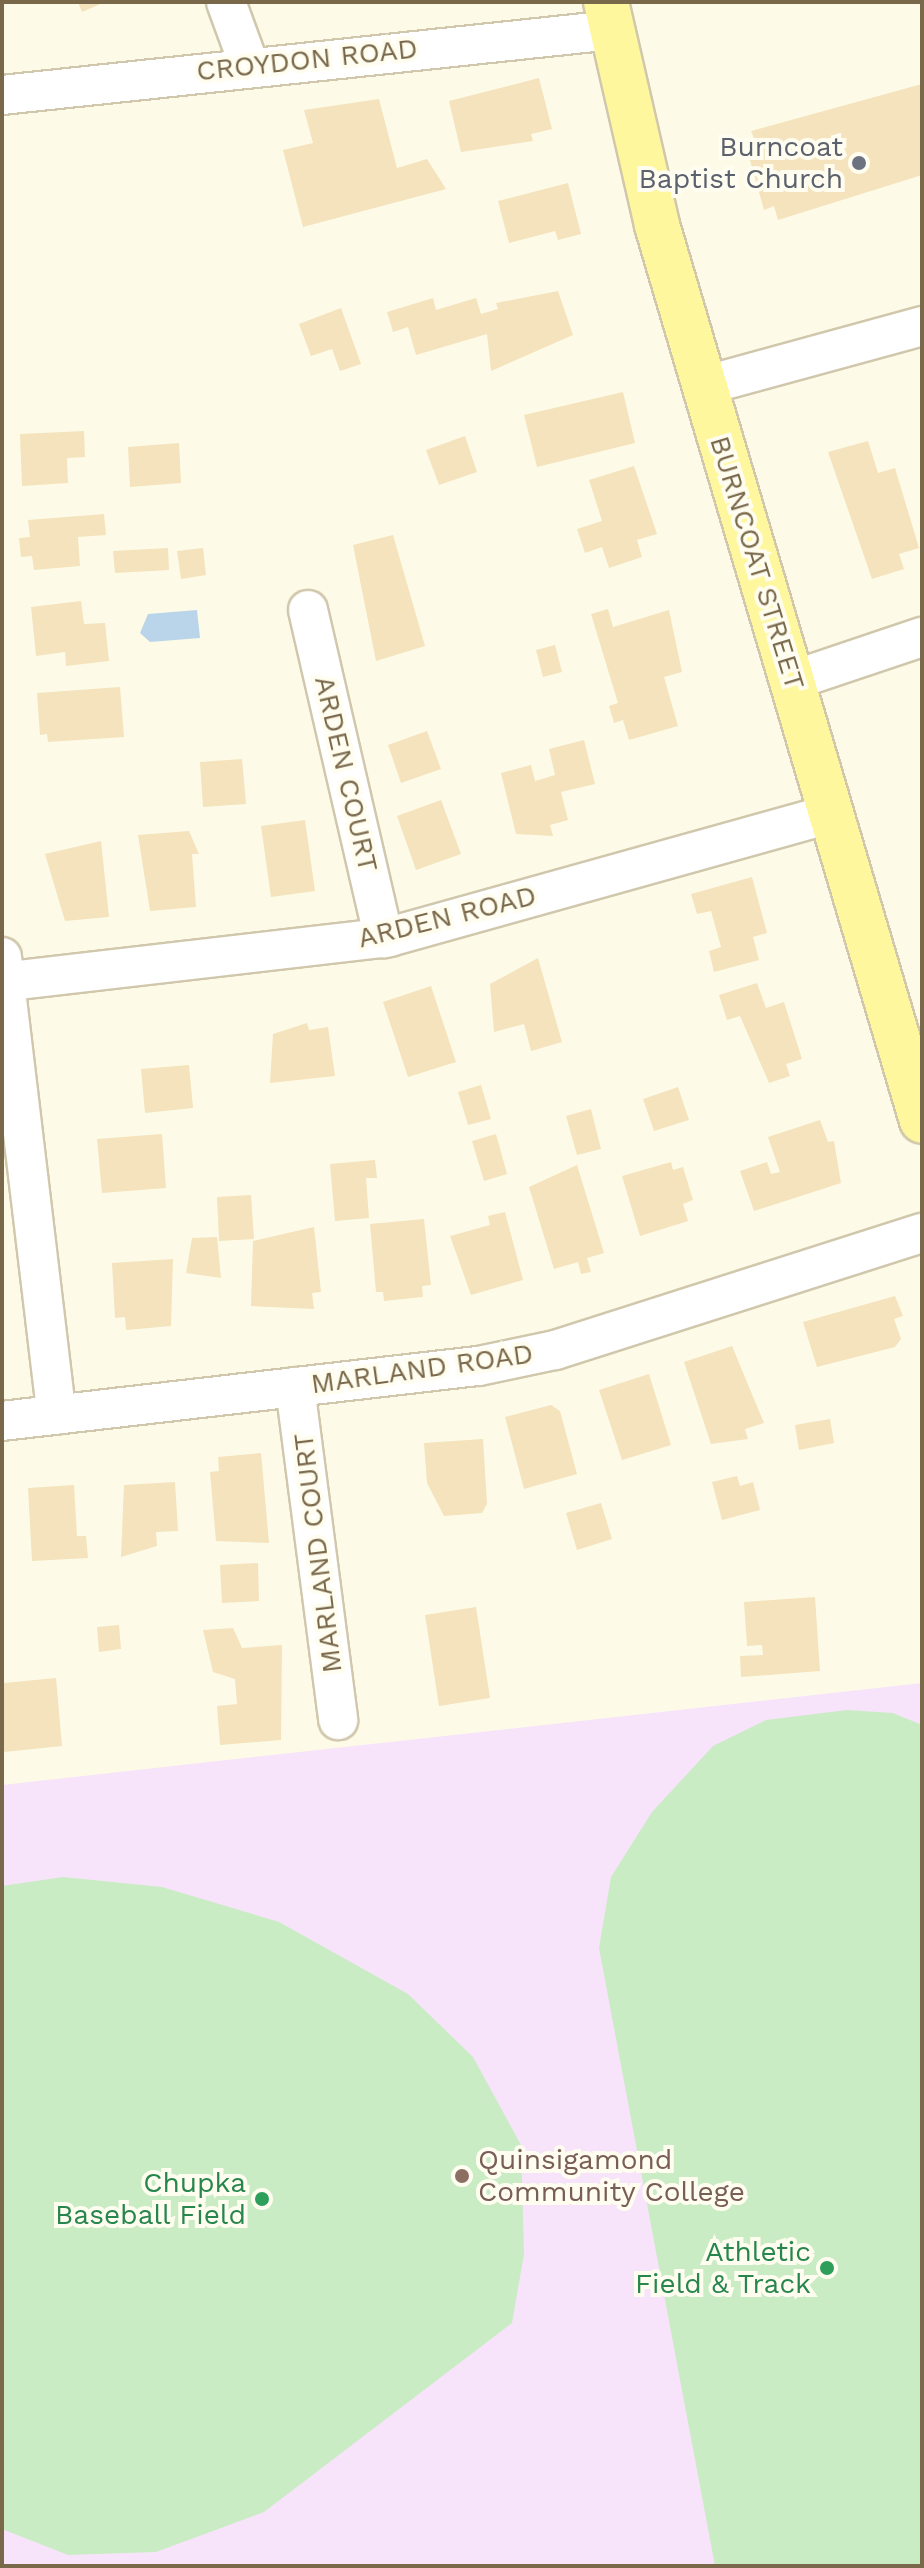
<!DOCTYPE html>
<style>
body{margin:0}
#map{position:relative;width:924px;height:2568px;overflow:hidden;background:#fdfbe7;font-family:"Work Sans",sans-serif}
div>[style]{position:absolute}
.education>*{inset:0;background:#f8e4fa}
.green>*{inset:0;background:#c9ecc4}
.water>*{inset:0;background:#bad4e9}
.building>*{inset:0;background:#f4e3bd}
.roads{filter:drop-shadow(2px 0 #d0c7ac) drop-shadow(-2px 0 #d0c7ac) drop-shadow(0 2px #d0c7ac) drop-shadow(0 -2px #d0c7ac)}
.minor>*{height:38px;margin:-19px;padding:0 19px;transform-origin:19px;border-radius:19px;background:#fff}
.major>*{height:44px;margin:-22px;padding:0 22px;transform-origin:22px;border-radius:22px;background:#fef79d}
.dots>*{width:22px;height:22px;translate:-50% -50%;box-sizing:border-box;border:4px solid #fffdef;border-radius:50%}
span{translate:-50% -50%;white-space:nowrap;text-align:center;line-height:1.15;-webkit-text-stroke:8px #fffdef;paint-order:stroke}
.street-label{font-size:28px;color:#79684a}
.worship-label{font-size:28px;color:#5b616d}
.right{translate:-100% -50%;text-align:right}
.education-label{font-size:28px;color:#785e54}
.left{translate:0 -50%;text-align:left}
.leisure-label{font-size:28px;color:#27864d}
.frame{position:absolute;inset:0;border:4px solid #79684a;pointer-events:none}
</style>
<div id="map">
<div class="education">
<i style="clip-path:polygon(922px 1683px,922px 2566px,2px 2566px,2px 1785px)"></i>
</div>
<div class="green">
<i style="clip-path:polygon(847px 1710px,893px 1713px,922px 1725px,922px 2566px,715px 2566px,599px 1948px,611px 1877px,652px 1812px,713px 1746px,766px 1720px)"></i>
<i style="clip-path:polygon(63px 1877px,162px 1887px,279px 1922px,408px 1994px,473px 2057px,521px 2145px,524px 2254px,512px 2323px,264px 2512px,156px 2552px,68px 2555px,2px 2529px,2px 1886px)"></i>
</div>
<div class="water">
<i style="clip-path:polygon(197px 610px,200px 638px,150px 642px,140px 633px,148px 614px)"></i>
</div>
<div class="building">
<i style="clip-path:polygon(78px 2px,105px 2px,82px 12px)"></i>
<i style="clip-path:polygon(539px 78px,552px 129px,531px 134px,533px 141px,461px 152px,449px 101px)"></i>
<i style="clip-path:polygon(922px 84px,922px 175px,778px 220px,774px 206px,764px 210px,746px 146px,756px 143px,751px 131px)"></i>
<i style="clip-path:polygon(379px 99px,397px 168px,427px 159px,446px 189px,303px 227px,283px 150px,313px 143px,304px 110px)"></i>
<i style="clip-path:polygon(568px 183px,581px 234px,558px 240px,555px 231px,509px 243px,498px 201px)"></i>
<i style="clip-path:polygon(558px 291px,573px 335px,491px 371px,487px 334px,416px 355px,408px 327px,393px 332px,387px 312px,433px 298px,436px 310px,476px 298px,481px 314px,498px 309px,496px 303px)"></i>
<i style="clip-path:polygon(341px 308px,361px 364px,340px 371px,332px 349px,311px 356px,299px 324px)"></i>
<i style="clip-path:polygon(623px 392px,635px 443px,537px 467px,524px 415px)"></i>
<i style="clip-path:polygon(84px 431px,85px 457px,67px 458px,68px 483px,22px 486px,20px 434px)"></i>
<i style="clip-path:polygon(465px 436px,477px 472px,439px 485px,426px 450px)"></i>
<i style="clip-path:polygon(868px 441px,878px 473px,895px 468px,919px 548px,899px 554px,904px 569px,872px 579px,828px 452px)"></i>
<i style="clip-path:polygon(179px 443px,181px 483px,130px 487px,128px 447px)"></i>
<i style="clip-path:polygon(634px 466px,657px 534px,637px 540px,642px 557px,609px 568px,602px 547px,585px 553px,577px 529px,602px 521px,589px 480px)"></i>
<i style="clip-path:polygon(104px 514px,106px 535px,78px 537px,80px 566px,34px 570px,32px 556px,21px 557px,19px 538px,30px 537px,28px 520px)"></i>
<i style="clip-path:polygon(393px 535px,425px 646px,376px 661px,353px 545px)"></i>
<i style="clip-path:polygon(168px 548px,169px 570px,115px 573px,113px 551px)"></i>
<i style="clip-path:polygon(203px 548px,206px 575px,181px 579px,177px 551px)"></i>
<i style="clip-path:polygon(81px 601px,84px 624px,105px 623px,109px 661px,66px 666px,65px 652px,36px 656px,31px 607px)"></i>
<i style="clip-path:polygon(608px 609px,613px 627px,669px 610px,682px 672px,664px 677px,678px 726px,629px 740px,623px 720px,614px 723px,609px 706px,618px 703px,591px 614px)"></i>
<i style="clip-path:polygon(555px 645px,562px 672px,543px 677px,536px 650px)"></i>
<i style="clip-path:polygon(120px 687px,124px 737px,48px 742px,47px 734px,40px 735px,37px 693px)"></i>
<i style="clip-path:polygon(427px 731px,441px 769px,401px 783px,388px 745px)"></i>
<i style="clip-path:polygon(584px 740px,595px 784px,561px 792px,568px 820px,550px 825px,553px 836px,516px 834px,501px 773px,531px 765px,535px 781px,555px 775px,549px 749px)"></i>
<i style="clip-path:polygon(242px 759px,246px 804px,203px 807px,200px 762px)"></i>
<i style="clip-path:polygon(441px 800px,461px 854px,416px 870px,397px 816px)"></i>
<i style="clip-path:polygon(305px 820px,315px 891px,271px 897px,261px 826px)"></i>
<i style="clip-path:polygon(189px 831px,199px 854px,192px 854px,196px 907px,150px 911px,138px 835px)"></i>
<i style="clip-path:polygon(101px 841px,109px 917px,65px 921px,45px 854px)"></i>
<i style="clip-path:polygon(752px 877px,767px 933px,753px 937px,759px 960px,714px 972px,709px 951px,721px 947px,711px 911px,697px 914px,691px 894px)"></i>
<i style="clip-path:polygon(538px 958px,562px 1042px,531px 1051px,524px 1024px,494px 1032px,490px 984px)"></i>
<i style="clip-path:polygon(757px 983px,766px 1008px,784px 1002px,802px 1059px,786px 1064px,790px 1076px,769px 1083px,740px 1016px,727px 1020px,719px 995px)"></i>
<i style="clip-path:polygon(431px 986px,456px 1062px,408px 1077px,383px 1002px)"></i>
<i style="clip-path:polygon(307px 1023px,309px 1030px,328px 1027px,335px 1076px,270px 1083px,273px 1034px)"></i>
<i style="clip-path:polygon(189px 1065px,193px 1108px,145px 1113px,141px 1069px)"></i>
<i style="clip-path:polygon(481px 1085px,491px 1119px,468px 1125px,458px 1092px)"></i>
<i style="clip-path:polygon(678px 1087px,689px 1120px,654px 1131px,643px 1099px)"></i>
<i style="clip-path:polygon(591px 1109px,601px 1149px,577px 1155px,566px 1116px)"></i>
<i style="clip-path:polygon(820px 1120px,828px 1142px,834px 1141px,841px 1183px,754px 1211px,740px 1171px,767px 1162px,771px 1174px,780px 1172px,768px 1137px)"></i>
<i style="clip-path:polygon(162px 1134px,166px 1188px,102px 1193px,97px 1139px)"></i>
<i style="clip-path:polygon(496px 1134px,507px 1174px,484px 1181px,472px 1141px)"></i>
<i style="clip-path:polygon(375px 1160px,377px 1178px,366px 1178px,369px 1218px,335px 1221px,330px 1164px)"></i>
<i style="clip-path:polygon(671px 1162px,673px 1170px,683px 1167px,693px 1200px,683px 1204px,688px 1221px,640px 1236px,622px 1176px)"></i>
<i style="clip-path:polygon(577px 1165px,604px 1253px,587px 1258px,591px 1272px,581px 1274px,578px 1262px,554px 1269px,529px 1187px)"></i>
<i style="clip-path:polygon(251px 1195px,254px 1239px,219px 1241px,217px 1197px)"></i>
<i style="clip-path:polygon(505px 1212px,523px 1280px,471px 1295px,450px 1236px,490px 1225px,488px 1216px)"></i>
<i style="clip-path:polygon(424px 1219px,431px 1285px,422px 1286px,423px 1297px,384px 1301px,383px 1292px,376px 1292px,370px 1224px)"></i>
<i style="clip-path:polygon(314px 1227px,321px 1292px,312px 1293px,314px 1309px,251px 1306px,253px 1241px)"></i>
<i style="clip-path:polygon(217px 1237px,221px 1278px,186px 1273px,192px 1238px)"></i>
<i style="clip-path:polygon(173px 1259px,171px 1326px,126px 1330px,125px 1317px,115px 1318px,112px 1263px)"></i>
<i style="clip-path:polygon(895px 1296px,903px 1316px,894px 1319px,901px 1339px,895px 1347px,817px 1367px,803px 1322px)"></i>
<i style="clip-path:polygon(732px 1346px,764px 1423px,745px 1429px,748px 1439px,711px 1444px,684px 1362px)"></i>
<i style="clip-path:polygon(649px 1374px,671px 1445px,622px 1460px,599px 1390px)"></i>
<i style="clip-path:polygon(551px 1405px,560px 1411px,577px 1474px,524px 1489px,505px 1417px)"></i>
<i style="clip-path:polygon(830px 1419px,834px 1443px,799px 1450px,795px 1425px)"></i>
<i style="clip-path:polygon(483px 1439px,487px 1504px,482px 1513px,444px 1516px,427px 1483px,424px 1443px)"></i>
<i style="clip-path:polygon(261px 1453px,269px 1543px,216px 1541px,210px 1472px,219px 1471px,218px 1457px)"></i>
<i style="clip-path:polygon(737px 1476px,740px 1486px,753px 1482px,760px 1510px,722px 1520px,712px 1482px)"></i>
<i style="clip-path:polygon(175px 1482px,178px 1531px,156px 1532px,157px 1546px,121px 1557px,124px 1485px)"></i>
<i style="clip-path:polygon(74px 1485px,77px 1536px,86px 1536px,88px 1558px,32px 1561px,28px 1488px)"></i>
<i style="clip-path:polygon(601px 1503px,612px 1539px,577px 1550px,566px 1513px)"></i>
<i style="clip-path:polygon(258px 1563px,259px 1601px,222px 1603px,220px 1565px)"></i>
<i style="clip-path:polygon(815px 1597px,820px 1671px,741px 1677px,740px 1656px,763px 1655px,762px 1645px,747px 1646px,744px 1602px)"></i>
<i style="clip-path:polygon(476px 1607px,490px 1698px,439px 1706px,425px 1615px)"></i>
<i style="clip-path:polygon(119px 1625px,121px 1649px,99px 1652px,97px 1627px)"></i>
<i style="clip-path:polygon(233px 1628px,242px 1648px,282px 1645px,281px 1740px,220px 1745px,217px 1706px,237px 1704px,235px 1679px,213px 1672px,203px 1630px)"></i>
<i style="clip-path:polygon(56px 1678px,62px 1746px,4px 1752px,4px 1683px)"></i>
</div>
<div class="roads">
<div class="minor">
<i style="left:226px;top:2px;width:67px;rotate:69.9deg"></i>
<i style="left:2px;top:95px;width:613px;rotate:-6.08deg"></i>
<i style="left:703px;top:386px;width:227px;rotate:-15.3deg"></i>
<i style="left:308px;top:610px;width:337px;rotate:77deg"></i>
<i style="left:794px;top:680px;width:135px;rotate:-18.6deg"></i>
<i style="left:2px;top:957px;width:461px;rotate:83.2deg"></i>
<i style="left:2px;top:982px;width:390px;rotate:-6.6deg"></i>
<i style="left:389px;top:937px;width:460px;rotate:-15.6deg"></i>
<i style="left:295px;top:1387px;width:336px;rotate:82.6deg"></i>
<i style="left:2px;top:1421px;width:480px;rotate:-6.6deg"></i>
<i style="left:479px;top:1366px;width:78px;rotate:-11.9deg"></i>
<i style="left:555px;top:1350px;width:385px;rotate:-17.7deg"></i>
</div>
<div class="major">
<i style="left:606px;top:2px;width:229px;rotate:77.1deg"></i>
<i style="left:657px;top:225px;width:934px;rotate:73.52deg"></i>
</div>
</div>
<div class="dots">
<i style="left:859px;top:163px;background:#6b7280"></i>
<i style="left:462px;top:2176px;background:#8d6e63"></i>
<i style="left:262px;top:2199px;background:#2e9e5b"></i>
<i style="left:827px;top:2268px;background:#2e9e5b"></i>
</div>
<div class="street-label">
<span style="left:307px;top:60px;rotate:-6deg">CROYDON ROAD</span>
<span style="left:757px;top:563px;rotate:73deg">BURNCOAT STREET</span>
<span style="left:346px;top:774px;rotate:77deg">ARDEN COURT</span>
<span style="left:447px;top:917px;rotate:-14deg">ARDEN ROAD</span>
<span style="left:422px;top:1369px;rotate:-8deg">MARLAND ROAD</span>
<span style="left:318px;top:1553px;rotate:-97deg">MARLAND COURT</span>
</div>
<div class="worship-label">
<span class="right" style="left:843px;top:163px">Burncoat<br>Baptist Church</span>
</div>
<div class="education-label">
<span class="left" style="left:478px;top:2176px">Quinsigamond<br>Community College</span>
</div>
<div class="leisure-label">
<span class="right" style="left:246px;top:2199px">Chupka<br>Baseball Field</span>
<span class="right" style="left:811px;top:2268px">Athletic<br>Field &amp; Track</span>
</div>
<div class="frame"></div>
</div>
